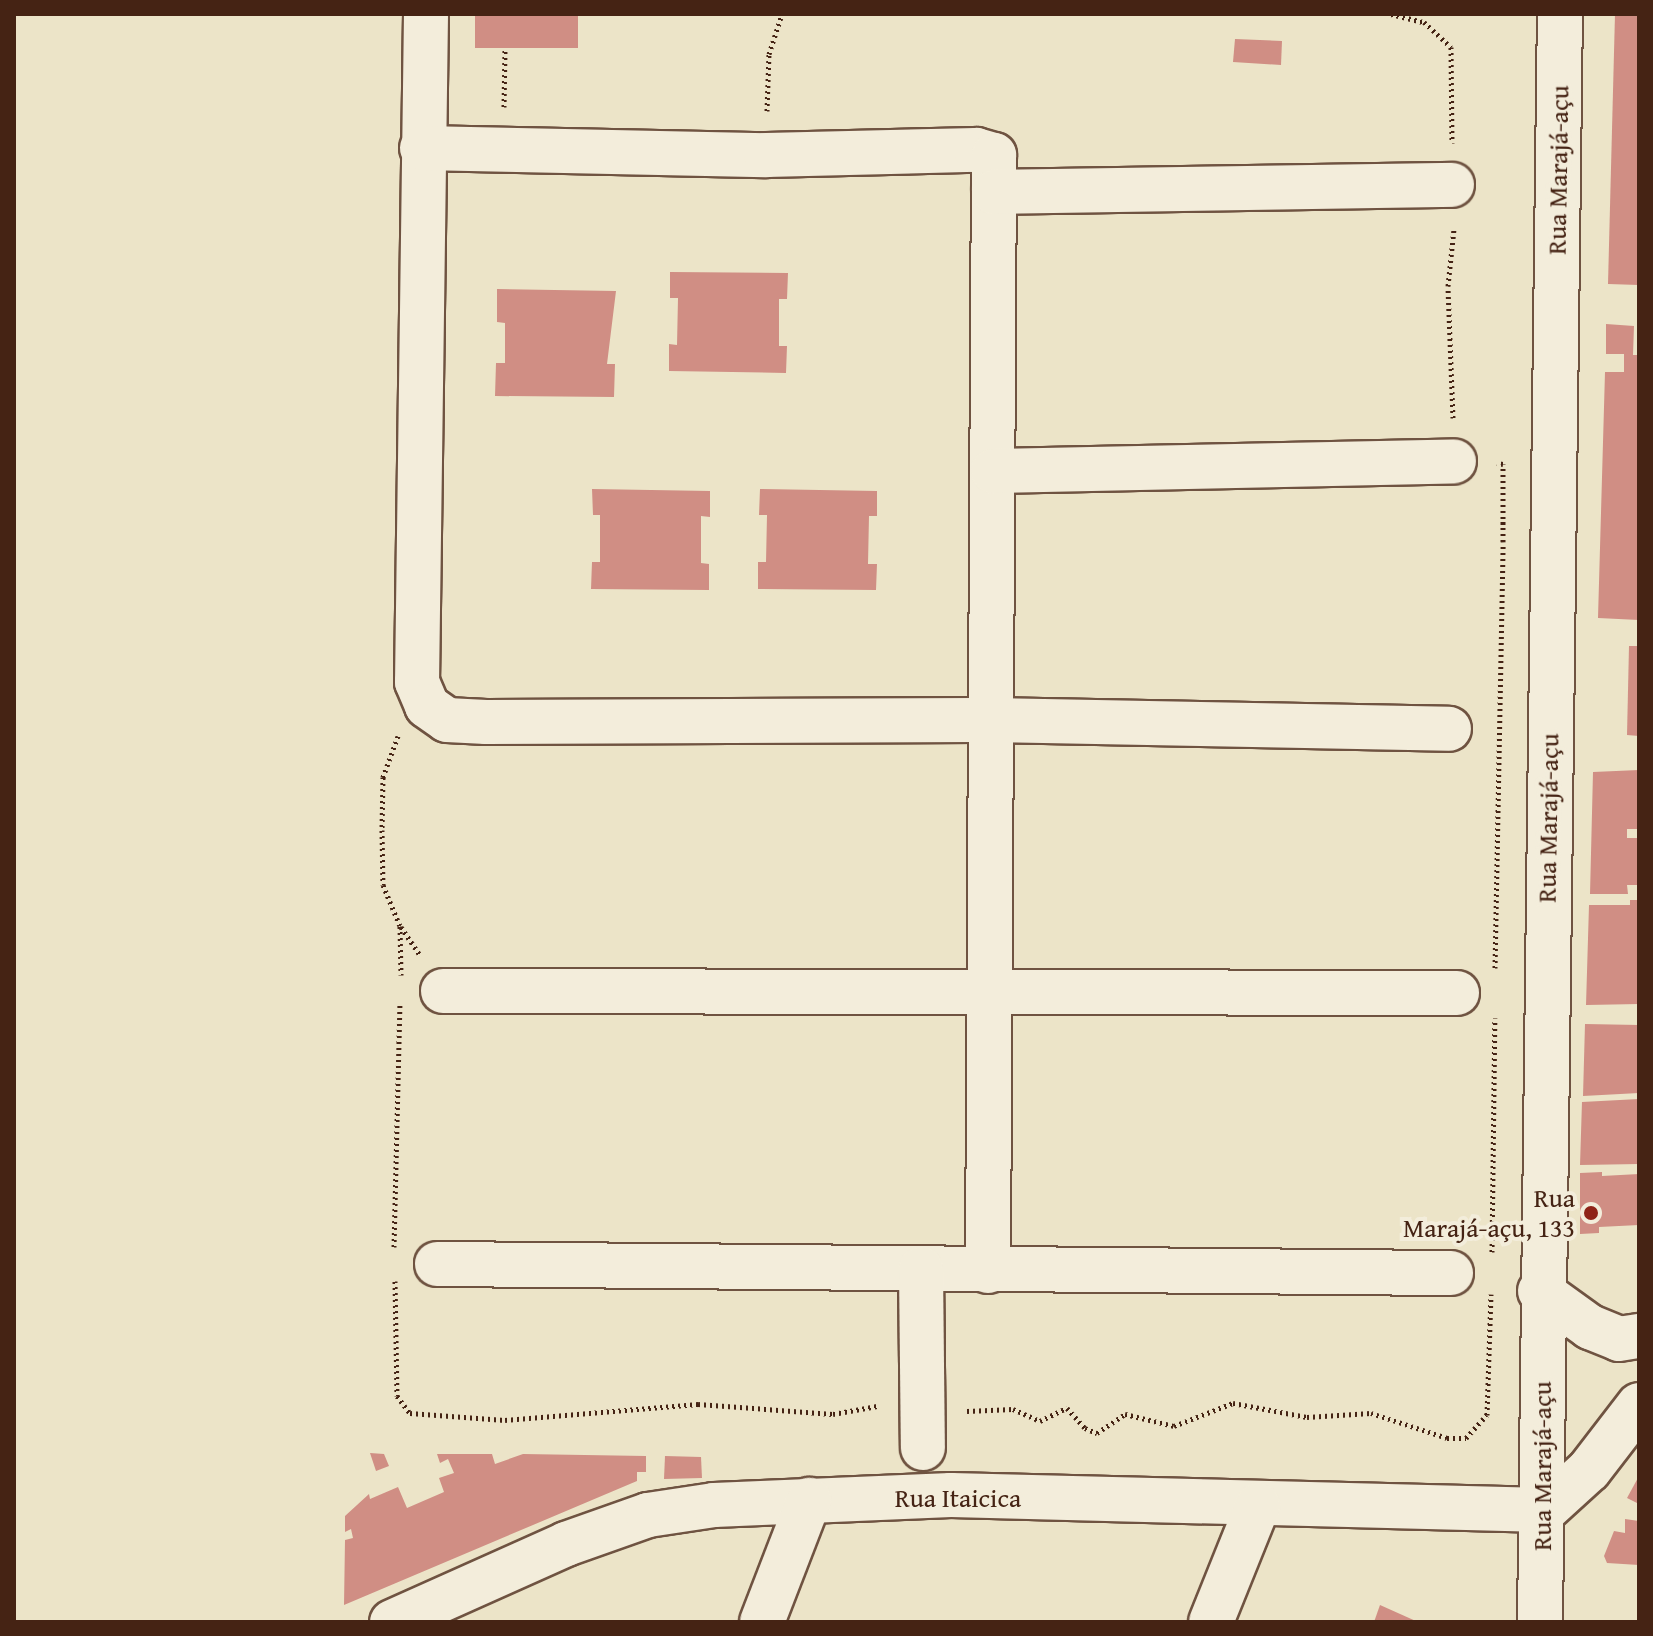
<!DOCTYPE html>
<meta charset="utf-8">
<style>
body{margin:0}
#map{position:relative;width:1653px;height:1636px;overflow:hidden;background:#ece4c8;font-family:"Gentium Book Plus",serif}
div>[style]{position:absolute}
.building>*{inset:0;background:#d08e84}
.path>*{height:5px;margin-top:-2.5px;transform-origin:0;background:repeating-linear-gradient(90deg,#452314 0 2px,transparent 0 6px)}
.roads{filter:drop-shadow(2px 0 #6f5341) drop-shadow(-2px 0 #6f5341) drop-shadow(0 2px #6f5341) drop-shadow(0 -2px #6f5341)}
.minor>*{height:44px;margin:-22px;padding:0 22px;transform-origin:22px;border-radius:22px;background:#f3eddb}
.dots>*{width:22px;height:22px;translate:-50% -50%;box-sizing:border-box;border:4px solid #f3eddb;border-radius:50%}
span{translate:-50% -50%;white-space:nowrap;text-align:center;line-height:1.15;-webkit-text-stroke:8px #f3eddb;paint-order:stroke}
.street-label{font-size:26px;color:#452314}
.poi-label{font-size:26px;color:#452314}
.right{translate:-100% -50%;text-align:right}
.frame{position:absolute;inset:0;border:16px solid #452314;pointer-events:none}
</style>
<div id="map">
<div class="building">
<i style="clip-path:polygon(475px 14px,578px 14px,578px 48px,475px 48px)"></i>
<i style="clip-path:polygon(1615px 14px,1639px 14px,1639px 285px,1608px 284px)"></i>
<i style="clip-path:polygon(1235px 39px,1282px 41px,1281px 65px,1233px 62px)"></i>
<i style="clip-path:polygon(670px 272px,788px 273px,787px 299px,779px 299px,779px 346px,787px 346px,786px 373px,669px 371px,669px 344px,677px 345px,678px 298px,670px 298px)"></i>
<i style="clip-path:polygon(497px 289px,616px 291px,607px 364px,615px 364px,614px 397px,495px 396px,496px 363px,505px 363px,505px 323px,497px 322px)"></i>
<i style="clip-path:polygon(1606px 324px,1634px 326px,1633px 355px,1639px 355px,1639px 620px,1598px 618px,1605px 372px,1624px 372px,1624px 354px,1606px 354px)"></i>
<i style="clip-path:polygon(592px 489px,710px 491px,710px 517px,701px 516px,701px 563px,709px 564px,709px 590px,591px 589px,592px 562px,600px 562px,600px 515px,593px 515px)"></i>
<i style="clip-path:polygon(760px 489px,877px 491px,877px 516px,869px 516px,868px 564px,877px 564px,876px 590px,758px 589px,758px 562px,766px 562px,767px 515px,759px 515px)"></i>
<i style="clip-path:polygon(1629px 646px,1639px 646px,1639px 736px,1627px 735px)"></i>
<i style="clip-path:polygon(1639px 770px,1639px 829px,1627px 829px,1627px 838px,1639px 838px,1639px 885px,1627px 885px,1628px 894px,1590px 894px,1593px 772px)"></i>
<i style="clip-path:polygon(1630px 900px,1639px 900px,1639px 1004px,1586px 1005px,1589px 905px,1630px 905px)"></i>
<i style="clip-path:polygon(1585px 1024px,1639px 1025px,1639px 1093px,1583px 1096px)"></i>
<i style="clip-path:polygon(1639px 1099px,1639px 1164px,1580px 1165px,1582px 1102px)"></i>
<i style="clip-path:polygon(1602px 1172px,1602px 1176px,1639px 1174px,1639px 1225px,1599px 1227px,1599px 1233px,1580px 1234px,1580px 1173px)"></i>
<i style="clip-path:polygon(370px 1453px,384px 1454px,389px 1466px,376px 1471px)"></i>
<i style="clip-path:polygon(437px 1454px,492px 1454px,495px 1464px,523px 1454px,646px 1456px,646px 1472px,637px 1472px,637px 1481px,344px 1605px,345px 1540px,353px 1538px,351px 1529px,345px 1532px,345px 1516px,369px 1494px,370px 1499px,398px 1487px,407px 1508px,444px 1492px,439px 1478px,454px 1473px,448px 1459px,440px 1463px)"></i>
<i style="clip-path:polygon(665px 1456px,701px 1457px,702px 1478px,664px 1479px)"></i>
<i style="clip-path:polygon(1639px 1476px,1639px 1504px,1627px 1498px)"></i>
<i style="clip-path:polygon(1625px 1519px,1639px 1521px,1639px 1565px,1607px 1563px,1604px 1556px,1614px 1531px,1625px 1533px)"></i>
<i style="clip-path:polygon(1380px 1605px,1418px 1622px,1374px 1622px)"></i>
</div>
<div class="path">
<i style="left:1391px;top:14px;width:34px;rotate:14deg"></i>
<i style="left:1424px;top:22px;width:37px;rotate:43deg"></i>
<i style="left:1451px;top:47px;width:96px;rotate:89.4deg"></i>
<i style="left:504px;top:107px;width:59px;rotate:-89deg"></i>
<i style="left:767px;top:111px;width:57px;rotate:-88deg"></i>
<i style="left:769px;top:54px;width:42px;rotate:-72deg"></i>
<i style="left:1453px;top:418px;width:132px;rotate:-92.2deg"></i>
<i style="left:1448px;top:286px;width:57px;rotate:-84deg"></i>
<i style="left:398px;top:736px;width:44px;rotate:110.1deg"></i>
<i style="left:383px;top:777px;width:53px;rotate:91.1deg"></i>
<i style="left:382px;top:830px;width:55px;rotate:89deg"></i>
<i style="left:383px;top:885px;width:44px;rotate:67.5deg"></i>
<i style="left:400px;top:926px;width:49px;rotate:88.8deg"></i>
<i style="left:401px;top:927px;width:34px;rotate:56deg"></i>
<i style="left:1495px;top:968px;width:426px;rotate:-88.9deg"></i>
<i style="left:1503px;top:542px;width:78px;rotate:-90deg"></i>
<i style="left:1503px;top:464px;width:6px;rotate:-171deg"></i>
<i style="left:394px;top:1247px;width:242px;rotate:-88.6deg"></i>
<i style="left:1492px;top:1252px;width:234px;rotate:-89.3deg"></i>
<i style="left:395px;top:1281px;width:115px;rotate:89deg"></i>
<i style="left:397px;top:1396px;width:21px;rotate:53deg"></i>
<i style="left:410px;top:1413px;width:95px;rotate:4.2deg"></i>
<i style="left:505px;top:1420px;width:194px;rotate:-4.7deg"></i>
<i style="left:698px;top:1404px;width:135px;rotate:4.2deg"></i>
<i style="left:833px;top:1414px;width:45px;rotate:-10.3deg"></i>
<i style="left:967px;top:1411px;width:46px;rotate:-2.5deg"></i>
<i style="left:1013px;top:1409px;width:30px;rotate:24deg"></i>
<i style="left:1040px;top:1421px;width:30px;rotate:-26deg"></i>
<i style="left:1067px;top:1408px;width:27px;rotate:48deg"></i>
<i style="left:1085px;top:1428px;width:13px;rotate:23deg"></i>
<i style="left:1097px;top:1433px;width:34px;rotate:-34deg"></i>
<i style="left:1125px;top:1414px;width:50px;rotate:13.8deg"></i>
<i style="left:1174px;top:1426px;width:63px;rotate:-21.3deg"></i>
<i style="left:1233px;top:1403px;width:75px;rotate:10.7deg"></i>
<i style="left:1307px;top:1417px;width:64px;rotate:-3.6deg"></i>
<i style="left:1371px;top:1413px;width:80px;rotate:18.2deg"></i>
<i style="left:1447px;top:1438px;width:19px"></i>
<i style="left:1466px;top:1438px;width:31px;rotate:-48deg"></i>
<i style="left:1487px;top:1415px;width:121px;rotate:-88.1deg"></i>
</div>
<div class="roads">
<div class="minor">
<i style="left:426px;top:14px;width:668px;rotate:90.77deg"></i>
<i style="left:417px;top:682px;width:26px;rotate:67deg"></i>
<i style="left:427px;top:706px;width:24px;rotate:35deg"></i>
<i style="left:447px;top:720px;width:39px;rotate:3deg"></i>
<i style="left:486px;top:722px;width:505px;rotate:-0.23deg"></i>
<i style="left:991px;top:720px;width:458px;rotate:1.1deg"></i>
<i style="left:422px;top:148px;width:344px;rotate:1.2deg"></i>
<i style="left:766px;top:155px;width:210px;rotate:-1.4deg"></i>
<i style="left:976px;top:150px;width:19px;rotate:16deg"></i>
<i style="left:994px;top:155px;width:1116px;rotate:90.31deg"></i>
<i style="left:994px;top:192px;width:458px;rotate:-0.9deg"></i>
<i style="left:993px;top:471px;width:461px;rotate:-1.2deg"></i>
<i style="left:443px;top:991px;width:1014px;rotate:0.11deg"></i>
<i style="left:437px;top:1264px;width:1014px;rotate:0.51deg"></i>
<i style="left:921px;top:1269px;width:179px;rotate:89.4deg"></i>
<i style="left:1540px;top:1291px;width:62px;rotate:35.8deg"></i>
<i style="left:1590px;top:1327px;width:31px;rotate:22deg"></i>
<i style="left:1619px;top:1339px;width:20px;rotate:-9deg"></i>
<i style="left:392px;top:1622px;width:191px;rotate:-24.1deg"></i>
<i style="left:566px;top:1544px;width:87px;rotate:-19.5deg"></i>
<i style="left:648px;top:1515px;width:67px;rotate:-8.6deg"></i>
<i style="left:714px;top:1505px;width:237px;rotate:-2.4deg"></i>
<i style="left:951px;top:1495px;width:594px;rotate:1.45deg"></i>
<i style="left:1545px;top:1510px;width:59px;rotate:-42.3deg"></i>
<i style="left:1589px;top:1470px;width:82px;rotate:-52.4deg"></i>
<i style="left:762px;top:1622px;width:131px;rotate:-68.9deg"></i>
<i style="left:1211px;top:1622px;width:126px;rotate:-68.1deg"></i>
<i style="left:1540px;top:1622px;width:1608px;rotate:-89.29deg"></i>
</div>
</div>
<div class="dots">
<i style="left:1591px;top:1213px;background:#8f2418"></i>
</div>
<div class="street-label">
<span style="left:1558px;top:170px;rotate:-89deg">Rua Marajá-açu</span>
<span style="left:1548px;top:818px;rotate:-89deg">Rua Marajá-açu</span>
<span style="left:1542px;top:1466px;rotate:-90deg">Rua Marajá-açu</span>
<span style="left:958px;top:1498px">Rua Itaicica</span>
</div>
<div class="poi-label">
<span class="right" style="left:1575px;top:1213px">Rua<br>Marajá-açu, 133</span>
</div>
<div class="frame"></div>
</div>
